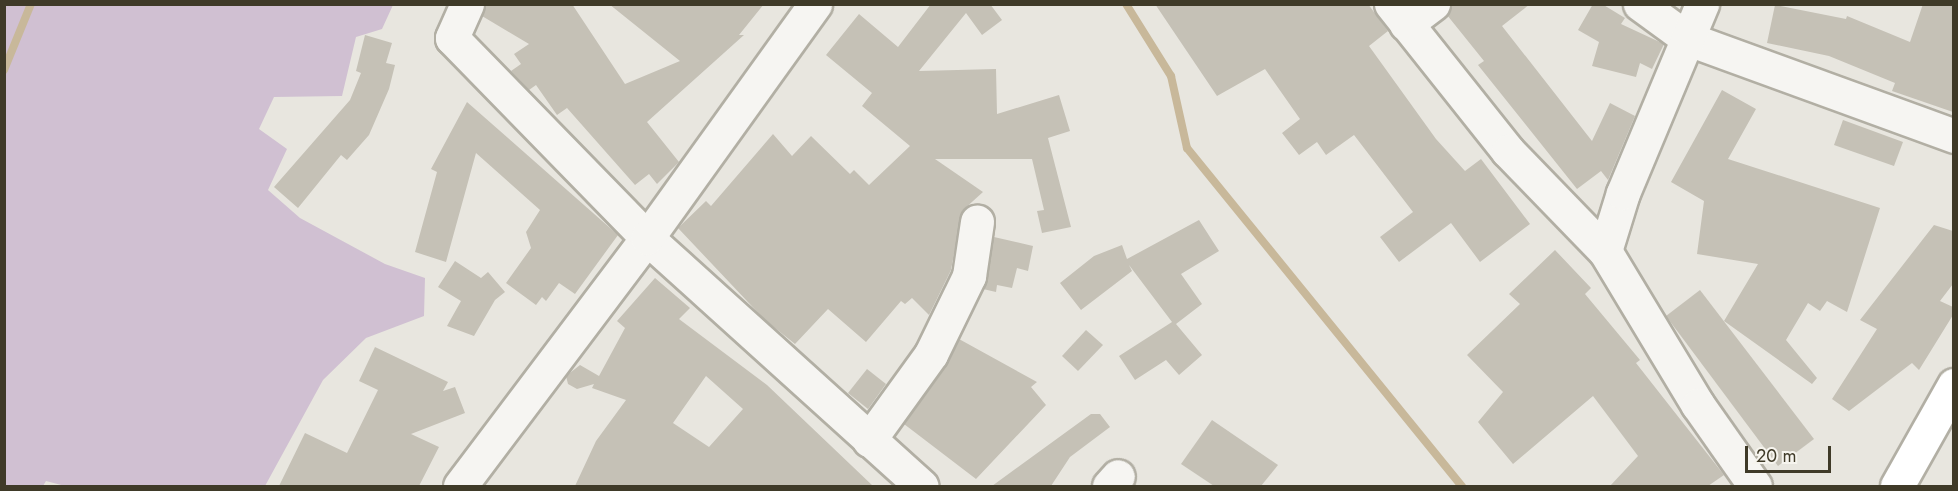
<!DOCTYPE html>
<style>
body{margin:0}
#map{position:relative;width:1958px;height:491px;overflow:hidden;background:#e8e6df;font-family:Jost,sans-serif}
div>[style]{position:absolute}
.green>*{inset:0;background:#d0c0d2}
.stream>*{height:8px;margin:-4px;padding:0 4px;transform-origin:4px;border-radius:4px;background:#c8b89a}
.building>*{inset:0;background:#c5c1b6}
.roads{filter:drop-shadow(2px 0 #b2afa4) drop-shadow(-2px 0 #b2afa4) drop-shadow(0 2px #b2afa4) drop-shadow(0 -2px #b2afa4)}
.minor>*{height:33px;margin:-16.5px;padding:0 16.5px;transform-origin:16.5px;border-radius:16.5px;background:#f6f5f2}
.highway>*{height:33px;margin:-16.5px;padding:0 16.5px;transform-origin:16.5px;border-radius:16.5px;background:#fff}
span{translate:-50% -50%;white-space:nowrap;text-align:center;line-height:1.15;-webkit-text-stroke:4.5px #f6f4ee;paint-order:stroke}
.frame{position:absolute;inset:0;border:6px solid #3f3a28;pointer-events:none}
.scale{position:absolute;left:1745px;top:446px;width:86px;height:27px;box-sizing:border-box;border:3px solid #3f3a28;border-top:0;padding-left:8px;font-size:18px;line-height:21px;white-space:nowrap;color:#3f3a28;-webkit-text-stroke:4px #f6f4ee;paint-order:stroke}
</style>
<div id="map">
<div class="green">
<i style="clip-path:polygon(4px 5px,393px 5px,382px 29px,356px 37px,342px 96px,274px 97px,259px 129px,287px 149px,268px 190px,300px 218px,385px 264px,425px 278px,424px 316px,366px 338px,323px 380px,265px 486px,65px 486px,46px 481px,43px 486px,5px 486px)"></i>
</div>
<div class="stream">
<i style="left:1126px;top:4px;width:85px;rotate:58deg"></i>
<i style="left:1171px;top:76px;width:74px;rotate:77.5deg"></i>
<i style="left:1187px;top:148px;width:436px;rotate:50.9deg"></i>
<i style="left:4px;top:70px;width:71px;rotate:-67.8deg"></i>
</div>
<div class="building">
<i style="clip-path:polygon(485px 4px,572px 4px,625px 84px,680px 61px,609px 4px,764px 4px,739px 35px,744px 35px,647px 122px,679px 162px,657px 184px,649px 174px,635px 185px,567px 108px,557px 115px,536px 85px,529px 90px,511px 71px,521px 64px,514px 54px,529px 44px,482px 16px)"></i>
<i style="clip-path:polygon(931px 4px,990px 4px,1002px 20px,982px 35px,966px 13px,919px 71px,996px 69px,997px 114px,1059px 95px,1070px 131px,1048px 138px,1071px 227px,1042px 233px,1037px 211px,1044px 210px,1032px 159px,935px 159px,983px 192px,962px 211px,951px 270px,929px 315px,912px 298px,905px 304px,901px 301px,866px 342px,828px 309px,795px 344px,764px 319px,678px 228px,706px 201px,711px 206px,773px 134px,792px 156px,811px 136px,850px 174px,854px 170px,869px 185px,910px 146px,862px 106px,872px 93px,826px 55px,859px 14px,898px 47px)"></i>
<i style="clip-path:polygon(1155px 4px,1368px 4px,1388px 31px,1369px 46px,1436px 139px,1465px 171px,1481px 159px,1530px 224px,1480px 262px,1451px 223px,1399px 262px,1380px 237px,1413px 212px,1354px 135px,1326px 155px,1317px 142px,1299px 155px,1282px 133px,1300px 119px,1265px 69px,1217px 96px)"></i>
<i style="clip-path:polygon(1451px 4px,1530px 4px,1502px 26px,1592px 141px,1610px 103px,1635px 116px,1608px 180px,1601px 171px,1577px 189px,1478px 65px,1484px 61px,1447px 15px)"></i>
<i style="clip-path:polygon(1593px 4px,1602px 4px,1625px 18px,1621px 24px,1664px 44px,1652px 69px,1640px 63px,1636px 77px,1592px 66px,1599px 42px,1578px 30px)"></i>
<i style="clip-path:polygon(1923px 4px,1953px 4px,1953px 112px,1892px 91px,1895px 83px,1829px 56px,1767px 43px,1775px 5px,1846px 19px,1847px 16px,1910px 42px)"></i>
<i style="clip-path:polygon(365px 35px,392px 43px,386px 63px,395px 65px,389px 89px,369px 135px,347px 160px,341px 155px,298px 208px,274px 187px,350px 100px,361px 73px,356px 71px)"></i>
<i style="clip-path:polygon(1722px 90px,1756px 109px,1728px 159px,1880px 208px,1847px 312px,1827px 301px,1820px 311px,1808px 303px,1786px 340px,1817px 378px,1812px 384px,1724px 321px,1758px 264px,1697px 254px,1704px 201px,1671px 182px)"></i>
<i style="clip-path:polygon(467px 102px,618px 235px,575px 294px,559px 283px,546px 301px,542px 297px,536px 305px,506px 283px,531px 248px,526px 232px,540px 210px,476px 153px,446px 262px,415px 252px,437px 172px,431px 169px)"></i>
<i style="clip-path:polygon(1843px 120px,1903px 142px,1894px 166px,1834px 145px)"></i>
<i style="clip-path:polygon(1199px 220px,1219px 251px,1181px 274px,1202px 304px,1176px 324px,1202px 355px,1179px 375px,1166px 360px,1135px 380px,1119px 356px,1172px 322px,1129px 265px,1132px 271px,1081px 310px,1060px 283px,1094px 256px,1122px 245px,1127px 259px)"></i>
<i style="clip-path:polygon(1934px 225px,1953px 231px,1953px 284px,1940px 301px,1953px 307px,1953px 315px,1919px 370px,1912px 363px,1849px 411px,1832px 399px,1877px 329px,1860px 320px)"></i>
<i style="clip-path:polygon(994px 237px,1033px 246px,1028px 271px,1017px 268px,1012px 288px,997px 285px,996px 292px,983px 289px)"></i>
<i style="clip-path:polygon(1555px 250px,1591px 288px,1585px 294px,1640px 360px,1636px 363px,1724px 475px,1708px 486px,1610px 486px,1638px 456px,1593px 396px,1513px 464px,1478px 422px,1503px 392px,1467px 355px,1520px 304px,1509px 294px)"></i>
<i style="clip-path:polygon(455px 261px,481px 278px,488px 272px,505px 292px,495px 300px,474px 336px,447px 326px,461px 301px,438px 287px)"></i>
<i style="clip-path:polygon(evenodd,655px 278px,690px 308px,679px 319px,767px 385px,873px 486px,575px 486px,596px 441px,626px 400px,592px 388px,594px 384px,577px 389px,568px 384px,566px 376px,580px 365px,599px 376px,625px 328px,617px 321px,655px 278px,706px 376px,743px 409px,709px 447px,673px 423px,706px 376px)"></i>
<i style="clip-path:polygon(1700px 290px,1814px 439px,1778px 466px,1666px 316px)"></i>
<i style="clip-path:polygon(1086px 330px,1103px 345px,1078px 371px,1062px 356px)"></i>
<i style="clip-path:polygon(959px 339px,1037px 382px,1031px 387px,1046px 405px,976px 479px,904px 424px)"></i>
<i style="clip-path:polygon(375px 347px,448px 382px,443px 391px,455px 387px,465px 413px,411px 434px,439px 447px,419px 486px,279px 486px,305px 433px,347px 453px,378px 390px,359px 381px)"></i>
<i style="clip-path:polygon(867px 369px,886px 384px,868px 409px,848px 393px)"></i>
<i style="clip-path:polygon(1091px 414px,1100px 414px,1110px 427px,1070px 457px,1051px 486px,992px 486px)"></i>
<i style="clip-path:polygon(1212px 420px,1278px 465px,1261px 486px,1214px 486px,1181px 464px)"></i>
</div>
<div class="roads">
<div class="minor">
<i style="left:467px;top:4px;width:37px;rotate:114deg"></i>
<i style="left:452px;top:38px;width:279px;rotate:45.7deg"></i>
<i style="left:647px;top:238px;width:370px;rotate:42.1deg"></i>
<i style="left:1391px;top:4px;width:188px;rotate:51.5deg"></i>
<i style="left:1508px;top:151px;width:139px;rotate:45.9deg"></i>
<i style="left:1605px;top:251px;width:180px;rotate:58.9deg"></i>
<i style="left:1698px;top:405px;width:99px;rotate:54.9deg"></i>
<i style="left:1640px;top:4px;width:59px;rotate:36.1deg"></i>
<i style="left:1688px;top:39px;width:283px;rotate:20deg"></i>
<i style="left:1406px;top:24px;width:34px;rotate:-37deg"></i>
<i style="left:1605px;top:251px;width:61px;rotate:-72.8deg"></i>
<i style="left:1623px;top:193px;width:205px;rotate:-67.3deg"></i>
<i style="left:869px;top:440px;width:106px;rotate:-54.2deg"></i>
<i style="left:931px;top:354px;width:87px;rotate:-64deg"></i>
<i style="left:969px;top:276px;width:55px;rotate:-81.6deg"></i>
<i style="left:460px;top:486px;width:311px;rotate:-53deg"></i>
<i style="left:647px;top:238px;width:288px;rotate:-54.3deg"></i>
<i style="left:1109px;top:486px;width:13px;rotate:-48deg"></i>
</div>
<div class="highway">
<i style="left:1897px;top:486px;width:116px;rotate:-60.6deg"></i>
</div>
</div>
<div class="frame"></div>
<div class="scale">20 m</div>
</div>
